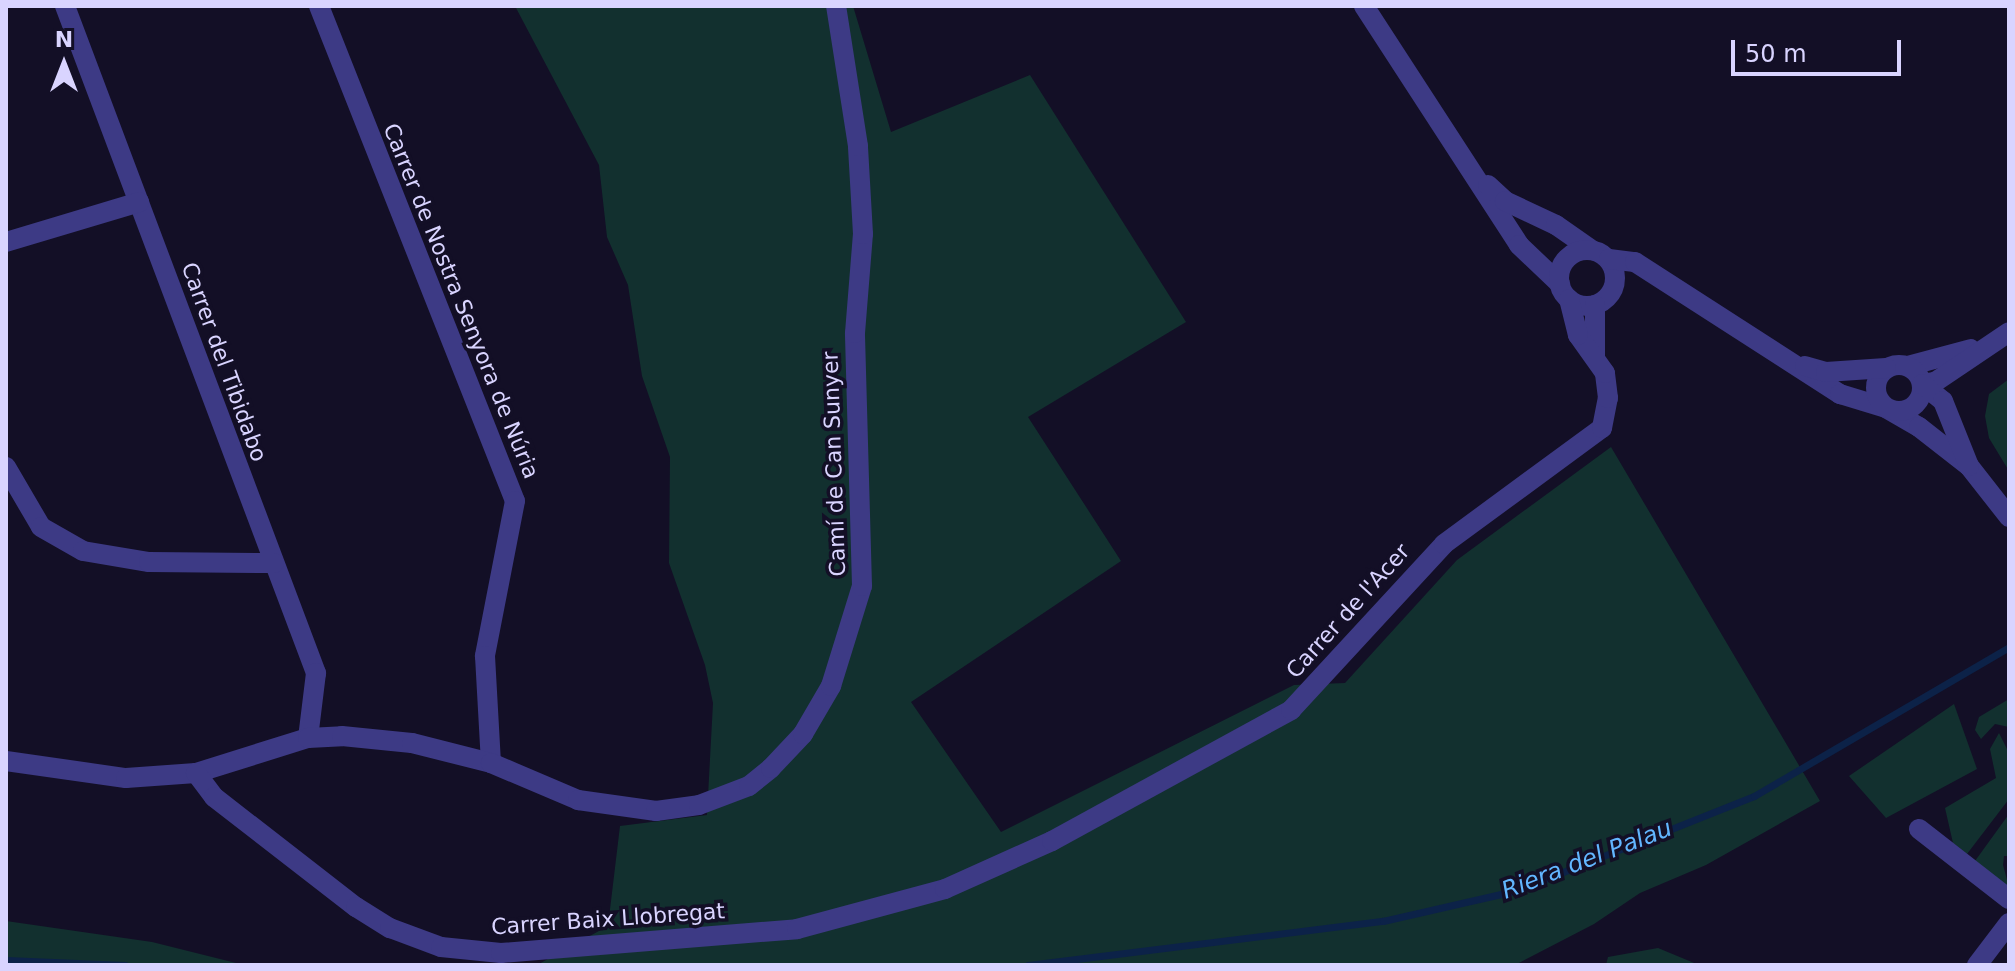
<!DOCTYPE html>
<meta charset="utf-8">
<style>
body{margin:0}
#map{position:relative;width:2015px;height:971px;overflow:hidden;background:#130f26;font-family:"DejaVu Sans",sans-serif}
div>[style]{position:absolute}
.green>*{inset:0;background:#12302f}
.stream>*{height:7px;margin:-3.5px;padding:0 3.5px;transform-origin:3.5px;border-radius:3.5px;background:#0c2248}
.minor>*{height:20px;margin:-10px;padding:0 10px;transform-origin:10px;border-radius:10px;background:#3d3a85}
.tertiary>*{height:20px;margin:-10px;padding:0 10px;transform-origin:10px;border-radius:10px;background:#3d3a85}
.tertiary>.ring{margin:-10px;padding:0;box-sizing:content-box;background:none;border:20px solid #3d3a85;border-radius:50%}
span{translate:-50% -50%;white-space:nowrap;text-align:center;line-height:1.15;-webkit-text-stroke:7px #130f26;paint-order:stroke}
.street-label{font-size:22px;color:#d9d4ff}
.water-label{font-size:24px;color:#62b6ff;font-style:italic}
.frame{position:absolute;inset:0;border:8px solid #d9d4ff;pointer-events:none}
.north{position:absolute;left:24px;top:24px;width:80px;height:80px;-webkit-text-stroke:6px #130f26;paint-order:stroke;rotate:0deg;font-size:22px;font-weight:700;line-height:32px;text-align:center;color:#d9d4ff}
.north::after{content:'';display:block;margin:auto;width:28px;height:36px;background:#d9d4ff;clip-path:polygon(50% 0,100% 100%,50% 72%,0 100%)}
.scale{position:absolute;left:1731px;top:40px;width:170px;height:36px;box-sizing:border-box;border:4px solid #d9d4ff;border-top:0;padding-left:10px;font-size:24px;line-height:28px;white-space:nowrap;color:#d9d4ff;-webkit-text-stroke:6px #130f26;paint-order:stroke}
</style>
<div id="map">
<div class="green">
<i style="clip-path:polygon(515px 6px,853px 6px,891px 132px,1030px 75px,1186px 322px,1028px 417px,1121px 561px,911px 702px,1001px 832px,1294px 685px,1345px 683px,1457px 560px,1611px 447px,1820px 801px,1706px 865px,1640px 893px,1594px 924px,1515px 965px,537px 965px,608px 926px,620px 826px,707px 815px,713px 703px,705px 665px,669px 563px,670px 457px,642px 376px,628px 285px,607px 237px,599px 165px)"></i>
<i style="clip-path:polygon(2009px 379px,2009px 471px,1989px 438px,1985px 416px,1989px 394px)"></i>
<i style="clip-path:polygon(2009px 699px,2009px 727px,1995px 724px,1981px 739px,1975px 730px,1979px 717px)"></i>
<i style="clip-path:polygon(1954px 704px,1977px 769px,1886px 818px,1849px 776px)"></i>
<i style="clip-path:polygon(1999px 733px,2009px 753px,2009px 799px,1967px 854px,1953px 843px,1945px 808px,1996px 778px,1990px 749px)"></i>
<i style="clip-path:polygon(2009px 814px,2009px 856px,2004px 856px,2003px 865px,2009px 887px,1975px 861px)"></i>
<i style="clip-path:polygon(6px 921px,152px 942px,244px 965px,6px 965px)"></i>
<i style="clip-path:polygon(1658px 948px,1699px 965px,1606px 965px,1608px 957px)"></i>
</div>
<div class="stream">
<i style="left:6px;top:960px;width:119px;rotate:2.4deg"></i>
<i style="left:1028px;top:965px;width:358px;rotate:-7.1deg"></i>
<i style="left:1383px;top:921px;width:139px;rotate:-12.9deg"></i>
<i style="left:1518px;top:890px;width:254px;rotate:-21.7deg"></i>
<i style="left:1754px;top:796px;width:295px;rotate:-30.3deg"></i>
</div>
<div class="minor">
<i style="left:65px;top:6px;width:713px;rotate:69.38deg"></i>
<i style="left:316px;top:673px;width:65px;rotate:97deg"></i>
<i style="left:319px;top:6px;width:532px;rotate:68.4deg"></i>
<i style="left:515px;top:501px;width:158px;rotate:101deg"></i>
<i style="left:485px;top:656px;width:107px;rotate:86.8deg"></i>
<i style="left:1364px;top:6px;width:285px;rotate:57deg"></i>
<i style="left:1519px;top:245px;width:57px;rotate:43.6deg"></i>
<i style="left:1488px;top:185px;width:23px;rotate:43deg"></i>
<i style="left:1505px;top:201px;width:56px;rotate:25.2deg"></i>
<i style="left:1556px;top:225px;width:44px;rotate:34.8deg"></i>
<i style="left:6px;top:242px;width:139px;rotate:-16.7deg"></i>
<i style="left:1908px;top:366px;width:65px;rotate:-15.1deg"></i>
<i style="left:1922px;top:384px;width:13px;rotate:-9deg"></i>
<i style="left:1935px;top:382px;width:89px;rotate:-34deg"></i>
<i style="left:6px;top:467px;width:69px;rotate:59.7deg"></i>
<i style="left:41px;top:527px;width:48px;rotate:29.7deg"></i>
<i style="left:83px;top:551px;width:67px;rotate:9.5deg"></i>
<i style="left:149px;top:562px;width:125px;rotate:0.5deg"></i>
<i style="left:6px;top:761px;width:121px;rotate:8.1deg"></i>
<i style="left:126px;top:778px;width:70px;rotate:-4.1deg"></i>
<i style="left:196px;top:773px;width:117px;rotate:-17.4deg"></i>
<i style="left:308px;top:738px;width:34px;rotate:-3deg"></i>
<i style="left:342px;top:736px;width:70px;rotate:5.7deg"></i>
<i style="left:412px;top:743px;width:81px;rotate:14.2deg"></i>
<i style="left:491px;top:763px;width:95px;rotate:23deg"></i>
<i style="left:578px;top:800px;width:79px;rotate:8deg"></i>
<i style="left:656px;top:811px;width:43px;rotate:-7.9deg"></i>
<i style="left:699px;top:805px;width:53px;rotate:-20.8deg"></i>
<i style="left:749px;top:786px;width:28px;rotate:-39deg"></i>
<i style="left:771px;top:768px;width:47px;rotate:-46.7deg"></i>
<i style="left:803px;top:734px;width:56px;rotate:-59.7deg"></i>
<i style="left:831px;top:686px;width:105px;rotate:-72.8deg"></i>
<i style="left:862px;top:586px;width:253px;rotate:-91.6deg"></i>
<i style="left:855px;top:333px;width:99px;rotate:-85.4deg"></i>
<i style="left:863px;top:234px;width:88px;rotate:-93.3deg"></i>
<i style="left:858px;top:146px;width:142px;rotate:-98.9deg"></i>
<i style="left:1919px;top:829px;width:114px;rotate:37.9deg"></i>
<i style="left:1977px;top:965px;width:53px;rotate:-52.7deg"></i>
</div>
<div class="tertiary">
<i class="ring" style="left:1559px;top:250px;width:36px;height:36px"></i>
<i style="left:1609px;top:259px;width:26px;rotate:7deg"></i>
<i style="left:1635px;top:262px;width:244px;rotate:32.8deg"></i>
<i style="left:1840px;top:394px;width:48px;rotate:16.9deg"></i>
<i style="left:1886px;top:408px;width:38px;rotate:30deg"></i>
<i style="left:1919px;top:427px;width:63px;rotate:38deg"></i>
<i style="left:1969px;top:466px;width:65px;rotate:51.9deg"></i>
<i style="left:1595px;top:305px;width:52px;rotate:90deg"></i>
<i class="ring" style="left:1876px;top:365px;width:26px;height:26px"></i>
<i style="left:1805px;top:366px;width:22px;rotate:16deg"></i>
<i style="left:1826px;top:372px;width:60px;rotate:-3.8deg"></i>
<i style="left:1922px;top:384px;width:27px;rotate:39deg"></i>
<i style="left:1943px;top:401px;width:70px;rotate:68.2deg"></i>
<i style="left:196px;top:773px;width:30px;rotate:53deg"></i>
<i style="left:214px;top:797px;width:180px;rotate:37.8deg"></i>
<i style="left:356px;top:907px;width:40px;rotate:32deg"></i>
<i style="left:390px;top:928px;width:54px;rotate:20.4deg"></i>
<i style="left:441px;top:947px;width:60px;rotate:5.7deg"></i>
<i style="left:501px;top:953px;width:297px;rotate:-4.6deg"></i>
<i style="left:797px;top:929px;width:153px;rotate:-15.1deg"></i>
<i style="left:945px;top:889px;width:117px;rotate:-24.2deg"></i>
<i style="left:1052px;top:841px;width:273px;rotate:-28.7deg"></i>
<i style="left:1291px;top:710px;width:226px;rotate:-47.3deg"></i>
<i style="left:1444px;top:544px;width:196px;rotate:-36.3deg"></i>
<i style="left:1602px;top:428px;width:31px;rotate:-79deg"></i>
<i style="left:1608px;top:398px;width:25px;rotate:-97deg"></i>
<i style="left:1605px;top:373px;width:47px;rotate:-125.4deg"></i>
<i style="left:1578px;top:335px;width:37px;rotate:-104deg"></i>
</div>
<div class="street-label">
<span style="left:461px;top:301px;rotate:68deg">Carrer de Nostra Senyora de Núria</span>
<span style="left:224px;top:362px;rotate:70deg">Carrer del Tibidabo</span>
<span style="left:834px;top:464px;rotate:-92deg">Camí de Can Sunyer</span>
<span style="left:1348px;top:611px;rotate:-48deg">Carrer de l'Acer</span>
<span style="left:608px;top:919px;rotate:-4deg">Carrer Baix Llobregat</span>
</div>
<div class="water-label">
<span style="left:1587px;top:860px;rotate:-21deg">Riera del Palau</span>
</div>
<div class="frame"></div>
<div class="north">N</div>
<div class="scale">50 m</div>
</div>
